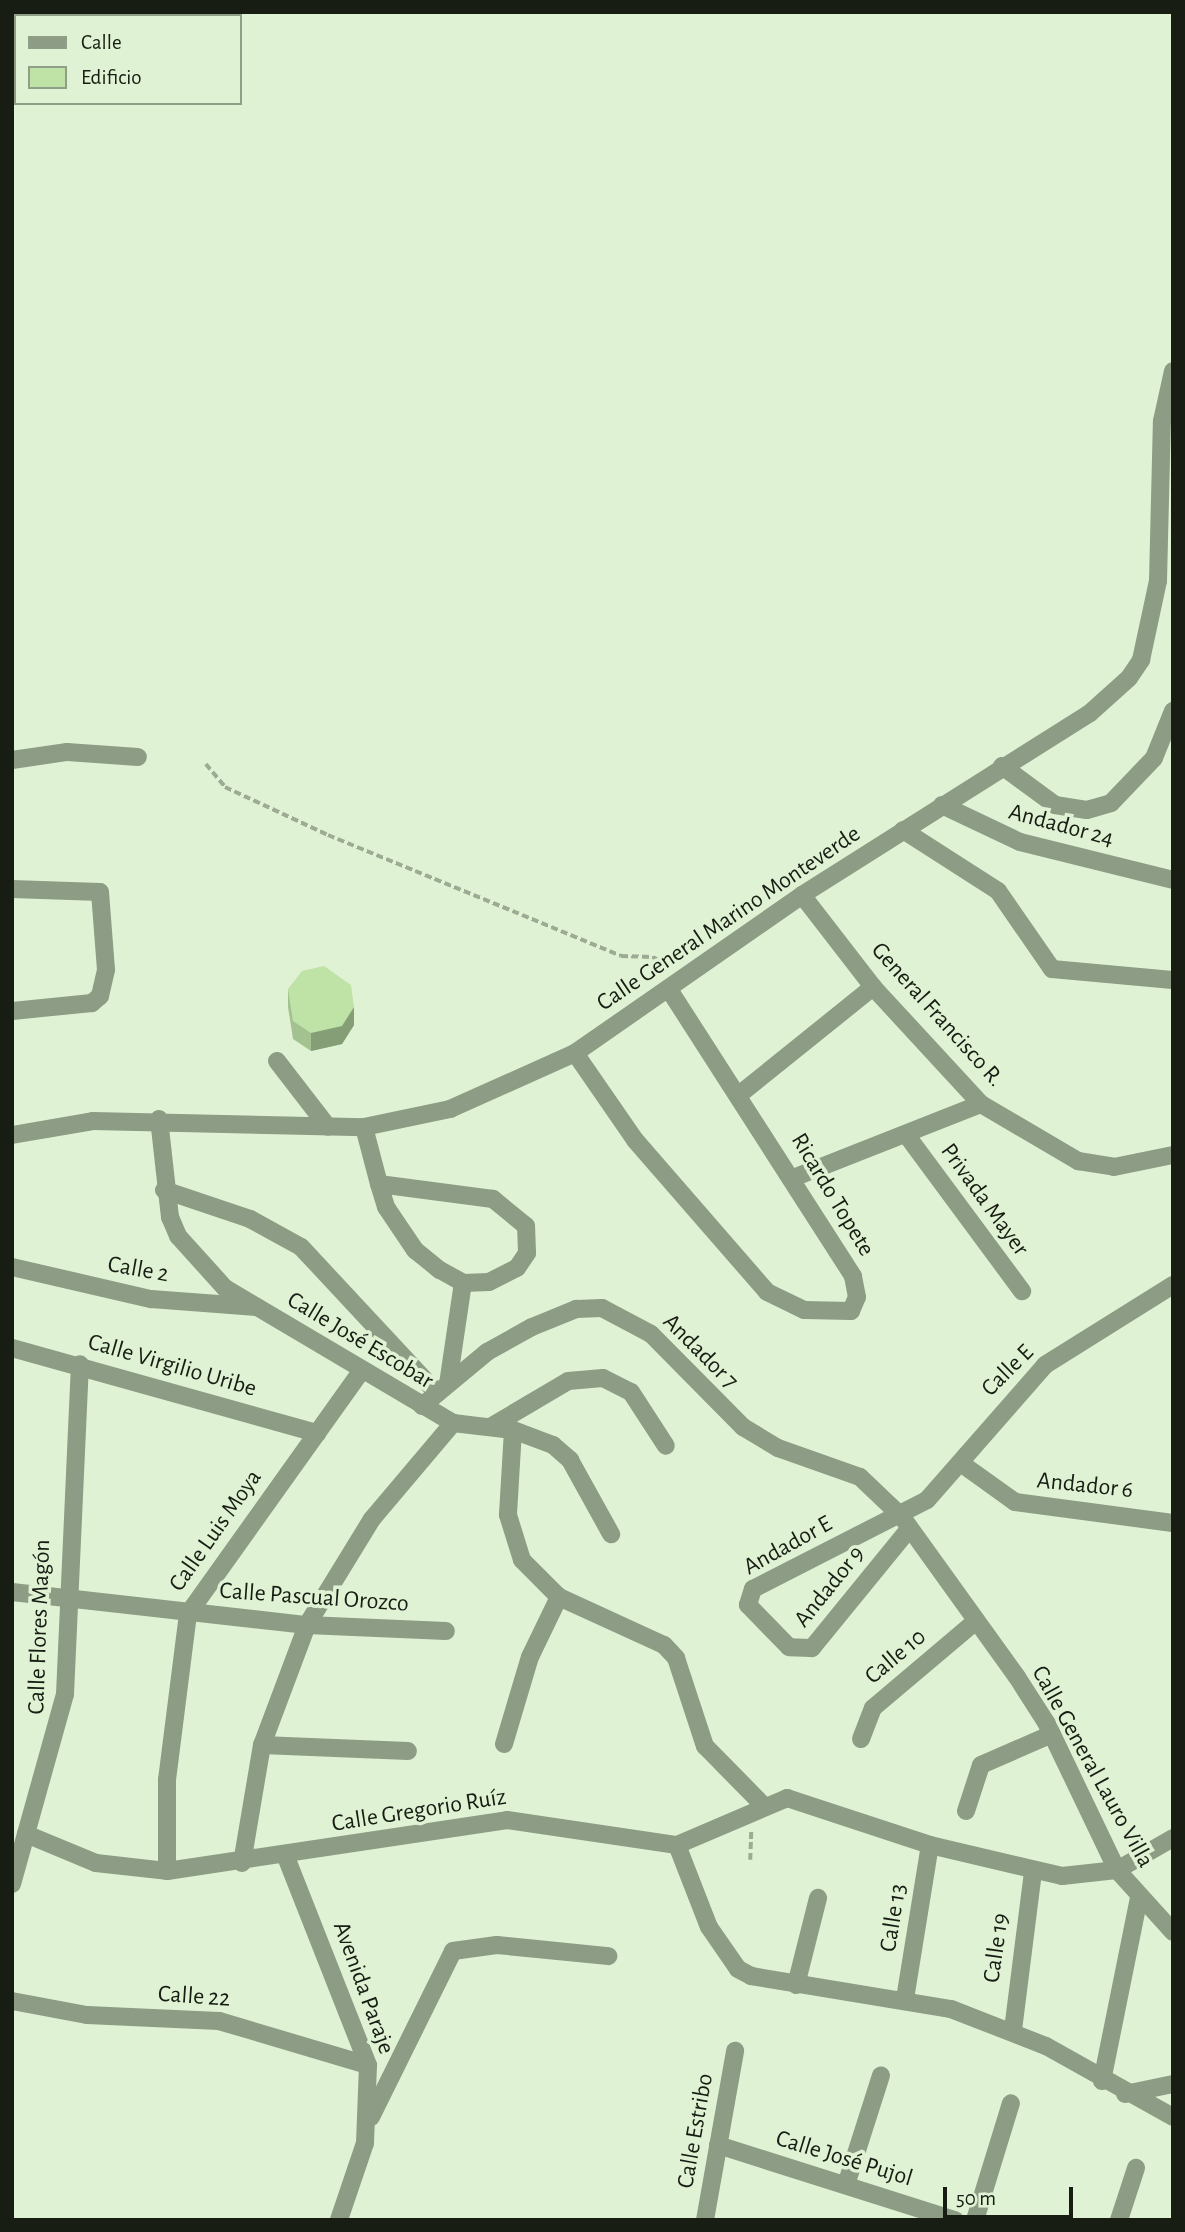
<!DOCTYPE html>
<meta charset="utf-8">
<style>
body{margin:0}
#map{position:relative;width:1185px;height:2232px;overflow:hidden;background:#e0f2d4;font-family:"Alegreya Sans",sans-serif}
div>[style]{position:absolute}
.path>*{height:3.5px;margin-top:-1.75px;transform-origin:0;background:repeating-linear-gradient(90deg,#9dab94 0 7px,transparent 0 10.5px)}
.minor>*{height:18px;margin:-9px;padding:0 9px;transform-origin:9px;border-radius:9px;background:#8d9c84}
.wall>*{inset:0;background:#a4c290}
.shaded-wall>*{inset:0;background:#869e75}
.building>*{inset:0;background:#bfe2a7}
span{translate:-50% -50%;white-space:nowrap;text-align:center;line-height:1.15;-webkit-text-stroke:7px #e0f2d4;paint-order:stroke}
.street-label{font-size:24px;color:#171d13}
.frame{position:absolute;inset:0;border:14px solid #171d13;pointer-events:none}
.legend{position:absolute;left:14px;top:14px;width:228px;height:91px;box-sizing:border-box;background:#e0f2d4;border:2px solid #909d87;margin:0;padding:9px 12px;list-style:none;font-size:21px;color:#171d13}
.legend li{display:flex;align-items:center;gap:14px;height:35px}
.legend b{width:35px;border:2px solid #909d87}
.scale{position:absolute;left:943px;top:2187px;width:130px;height:32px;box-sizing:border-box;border:4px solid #171d13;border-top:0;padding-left:9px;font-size:21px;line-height:24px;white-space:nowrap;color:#171d13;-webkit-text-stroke:5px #e0f2d4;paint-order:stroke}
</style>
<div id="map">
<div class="path">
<i style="left:206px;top:764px;width:30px;rotate:50deg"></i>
<i style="left:225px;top:787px;width:114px;rotate:25deg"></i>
<i style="left:328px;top:835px;width:317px;rotate:22.4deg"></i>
<i style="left:621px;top:956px;width:32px;rotate:2deg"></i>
<i style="left:653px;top:957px;width:21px;rotate:29deg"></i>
<i style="left:750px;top:1860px;width:28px;rotate:-88deg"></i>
</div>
<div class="minor">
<i style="left:12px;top:760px;width:56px;rotate:-8.3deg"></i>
<i style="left:67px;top:752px;width:71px;rotate:4deg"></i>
<i style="left:1002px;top:766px;width:66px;rotate:36.3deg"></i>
<i style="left:1055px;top:805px;width:32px;rotate:9deg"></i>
<i style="left:1087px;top:810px;width:25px;rotate:-16deg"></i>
<i style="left:1111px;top:803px;width:62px;rotate:-46.3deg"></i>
<i style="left:1154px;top:758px;width:51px;rotate:-68deg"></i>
<i style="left:942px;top:805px;width:86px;rotate:25.4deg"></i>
<i style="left:1020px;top:842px;width:158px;rotate:13.9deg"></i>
<i style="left:903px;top:830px;width:113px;rotate:32.7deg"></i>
<i style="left:998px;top:891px;width:95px;rotate:55.3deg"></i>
<i style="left:1052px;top:969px;width:121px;rotate:5.2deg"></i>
<i style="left:12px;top:889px;width:88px;rotate:2deg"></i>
<i style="left:100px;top:892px;width:78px;rotate:85.6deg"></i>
<i style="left:106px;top:970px;width:27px;rotate:103deg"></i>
<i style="left:100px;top:996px;width:11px;rotate:139deg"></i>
<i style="left:92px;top:1003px;width:80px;rotate:174.3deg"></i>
<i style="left:802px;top:895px;width:116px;rotate:52.3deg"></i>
<i style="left:873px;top:987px;width:159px;rotate:47.3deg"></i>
<i style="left:981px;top:1104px;width:113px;rotate:30.4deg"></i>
<i style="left:1078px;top:1161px;width:36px;rotate:9deg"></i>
<i style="left:1114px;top:1167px;width:60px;rotate:-11.5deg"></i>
<i style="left:575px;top:1053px;width:106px;rotate:55.4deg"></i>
<i style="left:635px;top:1140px;width:201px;rotate:49deg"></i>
<i style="left:767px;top:1292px;width:41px;rotate:25.9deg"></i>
<i style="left:804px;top:1310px;width:47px;rotate:1.2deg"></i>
<i style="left:851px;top:1311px;width:15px;rotate:-67deg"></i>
<i style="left:857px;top:1297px;width:21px;rotate:-101deg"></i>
<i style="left:853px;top:1276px;width:341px;rotate:-122.7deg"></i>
<i style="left:277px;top:1061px;width:83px;rotate:52.3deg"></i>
<i style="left:740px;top:1094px;width:171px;rotate:-38.8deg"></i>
<i style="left:159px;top:1119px;width:99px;rotate:83.6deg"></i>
<i style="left:170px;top:1217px;width:21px;rotate:67deg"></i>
<i style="left:178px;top:1236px;width:70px;rotate:47.9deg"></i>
<i style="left:225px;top:1288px;width:265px;rotate:30.6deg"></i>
<i style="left:453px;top:1423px;width:60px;rotate:6.7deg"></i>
<i style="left:513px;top:1430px;width:43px;rotate:20.6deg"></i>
<i style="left:553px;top:1445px;width:23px;rotate:41deg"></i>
<i style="left:570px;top:1460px;width:85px;rotate:61deg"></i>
<i style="left:364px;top:1127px;width:59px;rotate:75.3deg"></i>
<i style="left:379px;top:1184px;width:24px;rotate:73deg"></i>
<i style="left:386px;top:1207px;width:52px;rotate:56deg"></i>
<i style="left:415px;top:1250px;width:32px;rotate:39deg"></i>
<i style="left:440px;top:1270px;width:26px;rotate:29deg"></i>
<i style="left:463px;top:1283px;width:26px;rotate:-2deg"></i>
<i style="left:489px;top:1282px;width:31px;rotate:-27deg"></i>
<i style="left:517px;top:1268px;width:18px;rotate:-56deg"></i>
<i style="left:527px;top:1253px;width:27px;rotate:-92deg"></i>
<i style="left:526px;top:1226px;width:43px;rotate:-140.7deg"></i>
<i style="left:493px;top:1199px;width:115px;rotate:-172.5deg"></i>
<i style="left:12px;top:1135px;width:82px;rotate:-9.8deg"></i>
<i style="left:93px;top:1121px;width:271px;rotate:1.3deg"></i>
<i style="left:364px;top:1127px;width:88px;rotate:-11.8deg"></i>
<i style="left:450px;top:1109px;width:137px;rotate:-24.1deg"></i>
<i style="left:575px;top:1053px;width:277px;rotate:-34.8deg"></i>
<i style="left:802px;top:895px;width:341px;rotate:-32.3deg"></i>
<i style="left:1090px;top:713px;width:52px;rotate:-41.9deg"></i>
<i style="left:1129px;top:678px;width:22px;rotate:-56deg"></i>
<i style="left:1141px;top:660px;width:81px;rotate:-77.9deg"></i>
<i style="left:1158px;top:581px;width:160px;rotate:-88.6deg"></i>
<i style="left:1162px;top:421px;width:51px;rotate:-77.6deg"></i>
<i style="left:908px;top:1137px;width:192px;rotate:53.5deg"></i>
<i style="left:793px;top:1178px;width:202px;rotate:-21.5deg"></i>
<i style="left:164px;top:1190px;width:91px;rotate:18.6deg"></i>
<i style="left:250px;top:1219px;width:58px;rotate:28.8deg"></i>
<i style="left:301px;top:1247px;width:200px;rotate:47deg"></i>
<i style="left:12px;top:1267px;width:143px;rotate:13deg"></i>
<i style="left:151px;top:1299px;width:106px;rotate:4.3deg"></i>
<i style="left:12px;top:1348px;width:317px;rotate:15.6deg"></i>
<i style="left:448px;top:1384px;width:102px;rotate:-81.6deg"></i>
<i style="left:422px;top:1406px;width:85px;rotate:-39.7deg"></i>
<i style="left:487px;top:1352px;width:51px;rotate:-29.1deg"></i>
<i style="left:532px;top:1327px;width:48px;rotate:-22.2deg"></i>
<i style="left:576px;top:1309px;width:26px;rotate:-2deg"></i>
<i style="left:602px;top:1308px;width:55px;rotate:28deg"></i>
<i style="left:651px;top:1334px;width:131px;rotate:45.3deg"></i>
<i style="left:743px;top:1427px;width:41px;rotate:31deg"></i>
<i style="left:778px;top:1448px;width:87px;rotate:19.5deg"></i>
<i style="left:860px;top:1477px;width:58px;rotate:43.6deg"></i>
<i style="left:902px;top:1517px;width:197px;rotate:54.3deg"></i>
<i style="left:1017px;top:1677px;width:56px;rotate:57.4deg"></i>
<i style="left:1047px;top:1724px;width:162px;rotate:64.4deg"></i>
<i style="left:1117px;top:1870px;width:84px;rotate:47.9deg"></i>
<i style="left:492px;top:1426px;width:88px;rotate:-30.6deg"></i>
<i style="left:568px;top:1381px;width:35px;rotate:-5deg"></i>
<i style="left:603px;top:1378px;width:31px;rotate:27deg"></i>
<i style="left:631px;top:1392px;width:64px;rotate:57.1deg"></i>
<i style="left:513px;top:1430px;width:85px;rotate:93.4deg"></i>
<i style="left:508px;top:1515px;width:47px;rotate:72.7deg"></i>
<i style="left:522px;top:1560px;width:52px;rotate:45deg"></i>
<i style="left:559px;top:1597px;width:115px;rotate:24.6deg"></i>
<i style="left:664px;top:1645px;width:18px;rotate:47deg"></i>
<i style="left:676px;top:1658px;width:93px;rotate:71.8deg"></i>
<i style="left:705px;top:1746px;width:81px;rotate:45.5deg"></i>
<i style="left:962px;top:1464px;width:65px;rotate:35.6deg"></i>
<i style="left:1015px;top:1502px;width:159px;rotate:7.6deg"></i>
<i style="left:909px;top:1529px;width:154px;rotate:129.2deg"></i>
<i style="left:812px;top:1648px;width:23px;rotate:-178deg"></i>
<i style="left:789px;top:1647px;width:59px;rotate:-134.3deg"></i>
<i style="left:748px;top:1605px;width:17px;rotate:-73deg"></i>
<i style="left:753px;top:1589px;width:195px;rotate:-27.1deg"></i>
<i style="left:927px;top:1500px;width:179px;rotate:-48.8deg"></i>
<i style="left:1045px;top:1365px;width:151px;rotate:-32deg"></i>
<i style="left:12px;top:1592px;width:297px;rotate:6.4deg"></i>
<i style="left:307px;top:1625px;width:139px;rotate:2.5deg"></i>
<i style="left:861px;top:1739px;width:33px;rotate:-69deg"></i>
<i style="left:873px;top:1708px;width:135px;rotate:-40.2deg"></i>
<i style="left:504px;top:1744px;width:91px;rotate:-73.4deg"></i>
<i style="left:530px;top:1657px;width:67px;rotate:-64.2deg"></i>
<i style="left:262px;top:1745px;width:146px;rotate:2.4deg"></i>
<i style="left:966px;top:1811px;width:48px;rotate:-71.9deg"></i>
<i style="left:981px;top:1765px;width:77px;rotate:-23.6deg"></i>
<i style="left:26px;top:1834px;width:76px;rotate:22.5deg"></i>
<i style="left:96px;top:1863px;width:71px;rotate:6.4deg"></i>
<i style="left:167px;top:1871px;width:344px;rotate:-8.5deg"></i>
<i style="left:507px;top:1820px;width:172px;rotate:8.4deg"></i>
<i style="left:677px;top:1845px;width:120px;rotate:-23.1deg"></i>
<i style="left:787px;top:1798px;width:151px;rotate:18.2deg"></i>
<i style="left:930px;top:1845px;width:136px;rotate:13.2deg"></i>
<i style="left:1062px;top:1876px;width:55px;rotate:-6.2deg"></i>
<i style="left:1117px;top:1870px;width:64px;rotate:-29.7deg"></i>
<i style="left:677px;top:1845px;width:88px;rotate:68.7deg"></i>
<i style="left:709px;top:1927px;width:51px;rotate:55.4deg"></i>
<i style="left:738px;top:1969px;width:15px;rotate:28deg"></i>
<i style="left:751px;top:1976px;width:203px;rotate:9.4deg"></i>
<i style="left:951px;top:2009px;width:102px;rotate:21.3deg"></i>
<i style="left:1046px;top:2046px;width:145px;rotate:29.2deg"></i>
<i style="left:286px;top:1857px;width:224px;rotate:68.5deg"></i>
<i style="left:368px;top:2065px;width:78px;rotate:92.2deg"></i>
<i style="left:365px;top:2143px;width:81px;rotate:108.7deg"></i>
<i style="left:242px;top:1863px;width:120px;rotate:-80.4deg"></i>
<i style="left:262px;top:1745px;width:128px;rotate:-69.4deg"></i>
<i style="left:307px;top:1625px;width:124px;rotate:-58.5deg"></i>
<i style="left:372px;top:1519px;width:126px;rotate:-49.8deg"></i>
<i style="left:167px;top:1871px;width:91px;rotate:-90deg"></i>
<i style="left:167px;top:1780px;width:167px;rotate:-82.8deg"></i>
<i style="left:188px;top:1614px;width:300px;rotate:-54.5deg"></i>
<i style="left:12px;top:1884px;width:197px;rotate:-74.4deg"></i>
<i style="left:65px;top:1694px;width:330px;rotate:-87.4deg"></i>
<i style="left:796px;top:1985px;width:90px;rotate:-75.8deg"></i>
<i style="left:905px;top:1999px;width:156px;rotate:-80.8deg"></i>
<i style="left:12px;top:2001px;width:76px;rotate:10.6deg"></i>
<i style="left:87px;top:2015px;width:132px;rotate:2.6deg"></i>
<i style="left:219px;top:2021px;width:155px;rotate:16.5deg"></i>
<i style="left:1013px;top:2030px;width:159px;rotate:-82.8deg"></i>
<i style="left:1102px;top:2081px;width:187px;rotate:-78.6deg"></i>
<i style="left:1125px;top:2094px;width:49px;rotate:-11.8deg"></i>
<i style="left:371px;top:2117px;width:185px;rotate:-63.7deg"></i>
<i style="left:453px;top:1951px;width:44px;rotate:-7.8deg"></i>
<i style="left:497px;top:1945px;width:112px;rotate:5.7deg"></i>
<i style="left:718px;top:2145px;width:249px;rotate:17.6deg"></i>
<i style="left:846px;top:2185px;width:115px;rotate:-72.3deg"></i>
<i style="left:705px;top:2220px;width:172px;rotate:-79.9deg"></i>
<i style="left:975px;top:2220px;width:122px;rotate:-72.9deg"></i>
<i style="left:1119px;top:2220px;width:55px;rotate:-71.9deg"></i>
</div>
<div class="wall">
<i style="clip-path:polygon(288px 989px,354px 1025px,342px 1044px,311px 1051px,293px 1039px,288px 1007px)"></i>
</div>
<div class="shaded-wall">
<i style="clip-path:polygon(354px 1007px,354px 1025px,342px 1044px,311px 1051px,311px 1033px)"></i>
</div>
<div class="building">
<i style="clip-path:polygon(324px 966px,351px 985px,354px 1007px,342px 1026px,311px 1033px,293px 1021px,288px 989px,302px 971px)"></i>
</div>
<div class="street-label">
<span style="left:1061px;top:826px;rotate:15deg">Andador 24</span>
<span style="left:729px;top:919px;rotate:-34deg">Calle General Marino Monteverde</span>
<span style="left:937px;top:1015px;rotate:48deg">General Francisco R.</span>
<span style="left:832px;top:1195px;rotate:59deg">Ricardo Topete</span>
<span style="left:984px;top:1200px;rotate:54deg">Privada Mayer</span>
<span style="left:138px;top:1270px;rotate:10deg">Calle 2</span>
<span style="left:360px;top:1341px;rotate:31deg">Calle José Escobar</span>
<span style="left:700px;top:1352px;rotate:45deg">Andador 7</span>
<span style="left:172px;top:1366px;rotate:16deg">Calle Virgilio Uribe</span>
<span style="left:1008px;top:1371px;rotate:-45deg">Calle E</span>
<span style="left:1085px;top:1486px;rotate:6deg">Andador 6</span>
<span style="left:216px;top:1531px;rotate:-55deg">Calle Luis Moya</span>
<span style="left:788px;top:1546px;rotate:-29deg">Andador E</span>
<span style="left:830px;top:1587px;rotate:-51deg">Andador 9</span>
<span style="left:314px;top:1598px;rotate:4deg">Calle Pascual Orozco</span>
<span style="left:40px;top:1627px;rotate:-88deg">Calle Flores Magón</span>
<span style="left:896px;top:1657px;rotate:-40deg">Calle 10</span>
<span style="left:1092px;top:1767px;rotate:61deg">Calle General Lauro Villa</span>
<span style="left:419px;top:1811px;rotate:-9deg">Calle Gregorio Ruíz</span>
<span style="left:894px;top:1918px;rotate:-81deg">Calle 13</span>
<span style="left:997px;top:1948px;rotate:-82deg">Calle 19</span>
<span style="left:363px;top:1988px;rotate:70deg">Avenida Paraje</span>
<span style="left:194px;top:1997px;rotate:4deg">Calle 22</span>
<span style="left:696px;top:2131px;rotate:-80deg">Calle Estribo</span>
<span style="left:844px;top:2159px;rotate:17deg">Calle José Pujol</span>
</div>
<div class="frame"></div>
<ul class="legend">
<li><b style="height:9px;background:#8d9c84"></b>Calle</li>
<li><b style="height:19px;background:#bfe2a7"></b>Edificio</li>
</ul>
<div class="scale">50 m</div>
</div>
